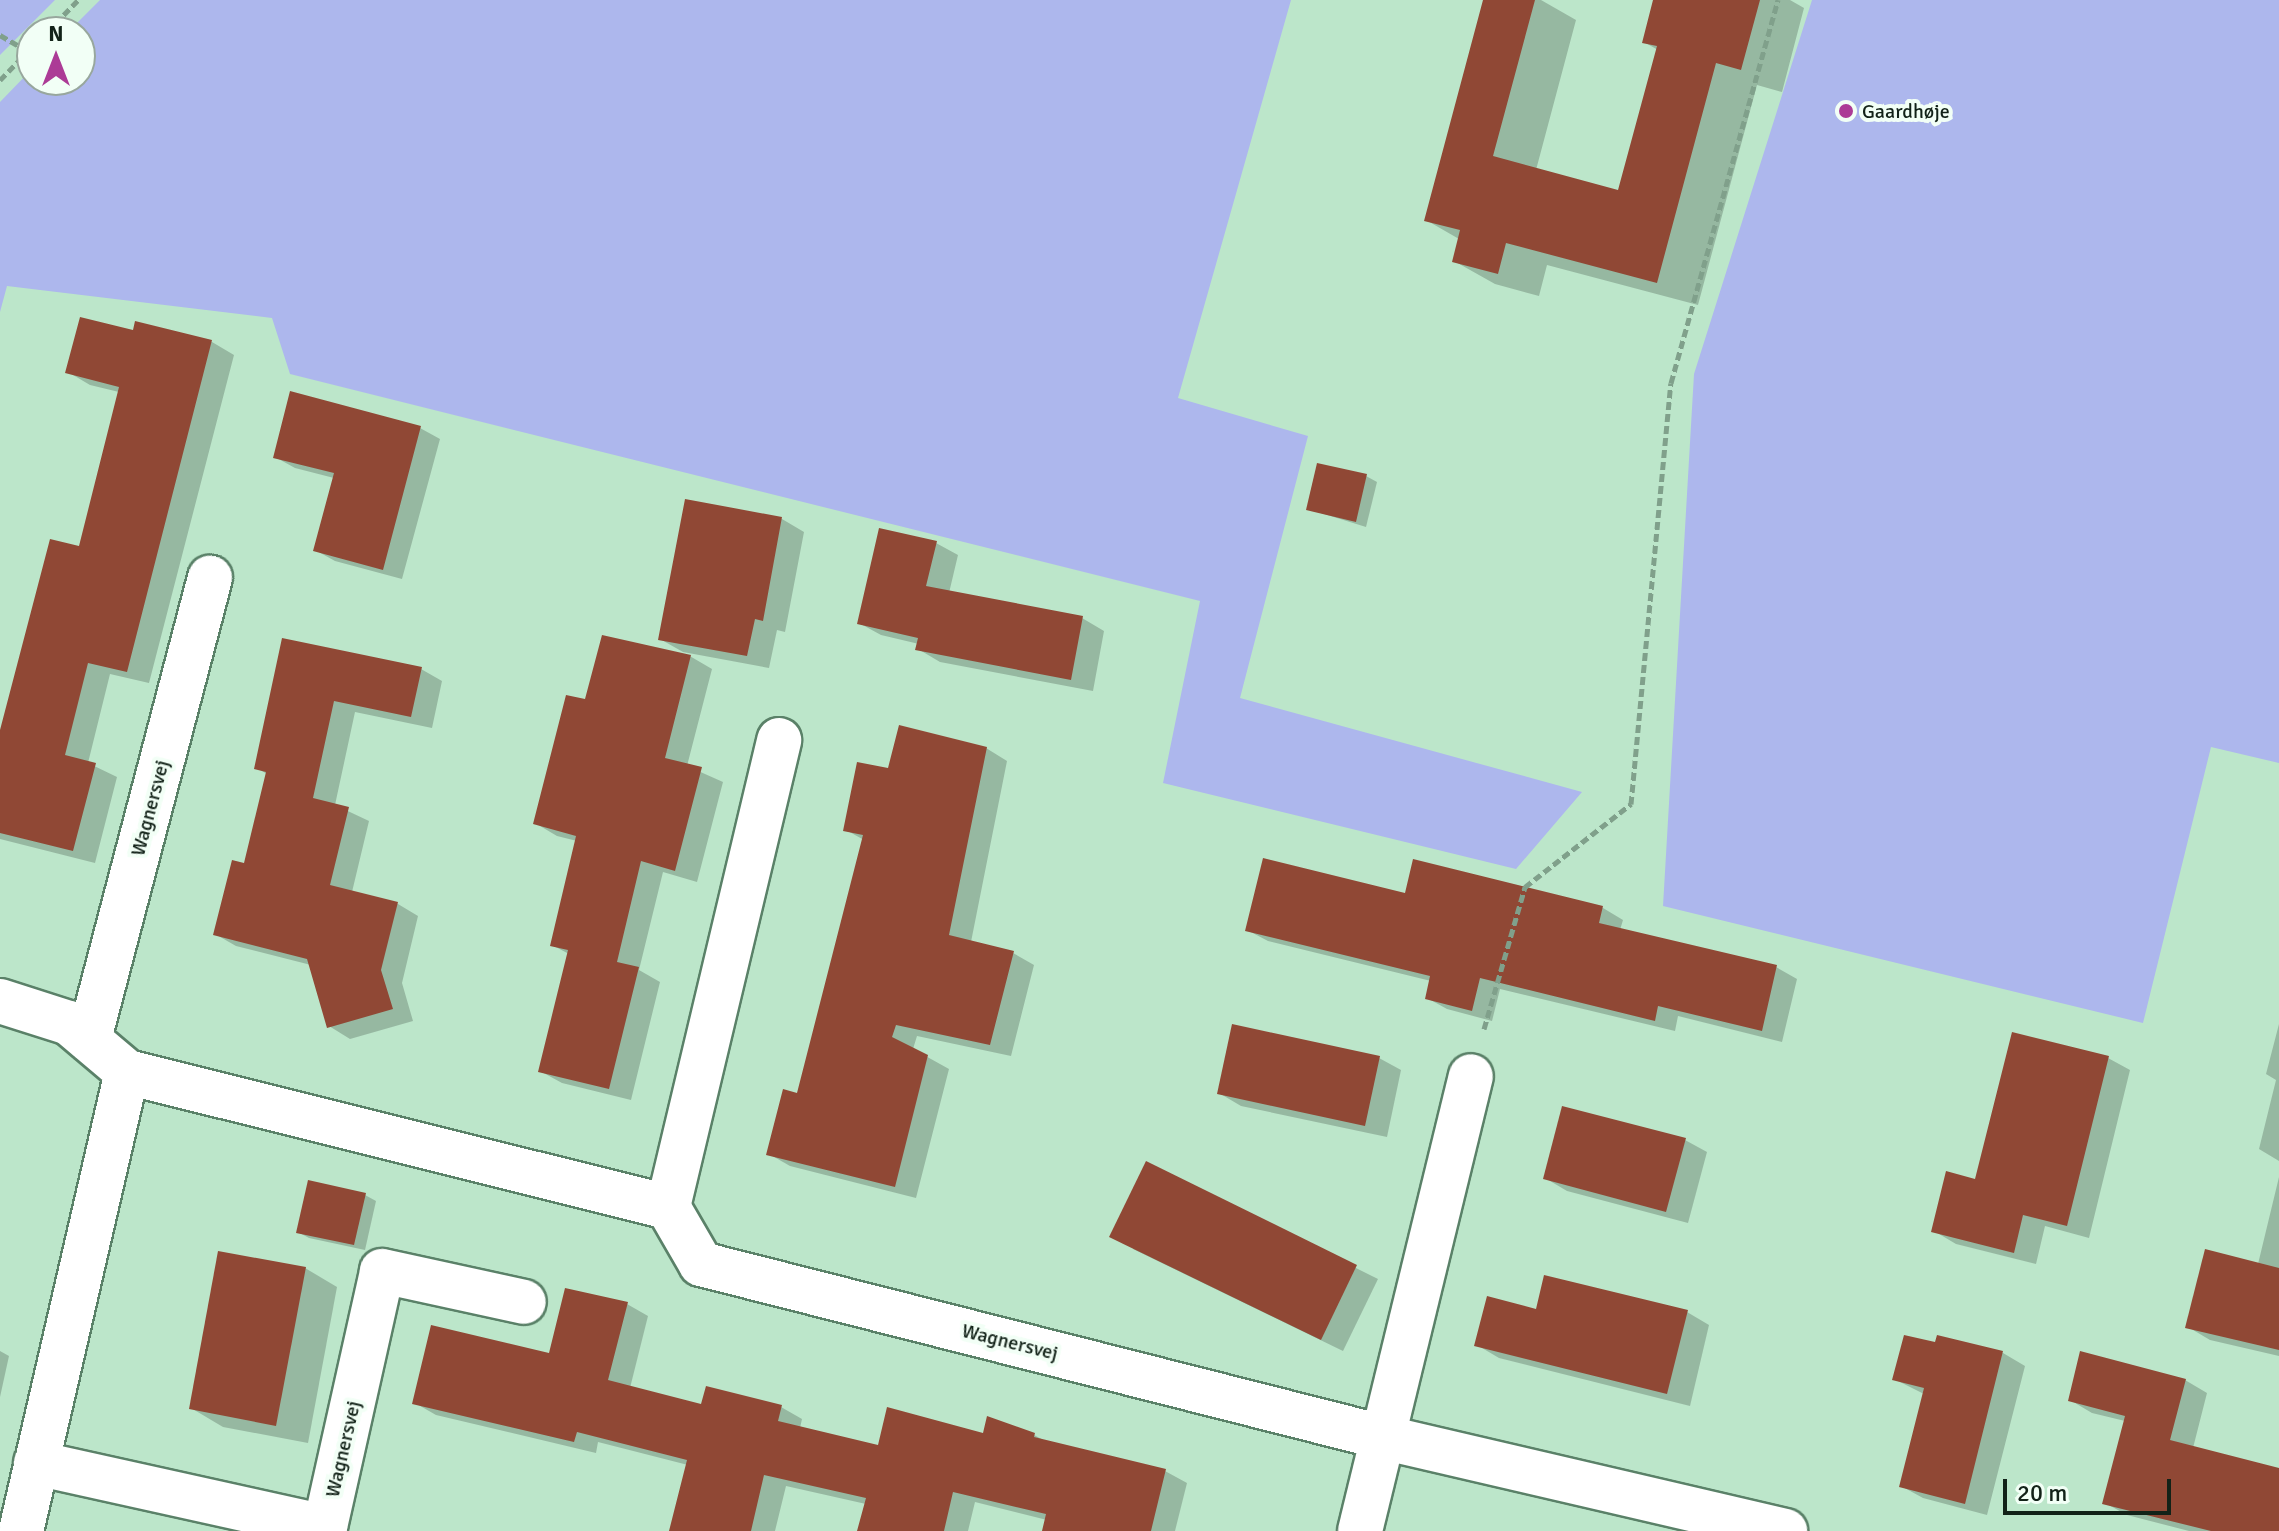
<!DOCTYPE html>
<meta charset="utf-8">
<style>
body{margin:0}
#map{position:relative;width:2279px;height:1531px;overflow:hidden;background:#bce6ca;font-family:Signika,sans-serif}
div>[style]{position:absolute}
.green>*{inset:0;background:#adb7ed}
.shadow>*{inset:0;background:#0003}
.building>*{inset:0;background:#904835}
.path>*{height:5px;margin-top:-2.5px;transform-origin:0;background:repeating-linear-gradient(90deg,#80a08b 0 8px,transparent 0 12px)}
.roads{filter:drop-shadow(2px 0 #5a8168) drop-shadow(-2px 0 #5a8168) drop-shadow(0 2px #5a8168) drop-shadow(0 -2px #5a8168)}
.street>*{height:44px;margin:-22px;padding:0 22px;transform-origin:22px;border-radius:22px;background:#fff}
.dots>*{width:22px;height:22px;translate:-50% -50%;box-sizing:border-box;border:4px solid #f2fff6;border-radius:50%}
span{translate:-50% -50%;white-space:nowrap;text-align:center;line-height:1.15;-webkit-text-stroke:8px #f2fff6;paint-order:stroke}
.poi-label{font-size:20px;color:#122218}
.left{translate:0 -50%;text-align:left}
.street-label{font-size:20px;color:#122218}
.north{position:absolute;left:16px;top:16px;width:80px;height:80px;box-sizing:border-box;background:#f2fff6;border:2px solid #98a79d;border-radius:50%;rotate:0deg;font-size:22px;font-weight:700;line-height:32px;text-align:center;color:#122218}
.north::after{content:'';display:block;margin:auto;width:28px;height:36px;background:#ac3b96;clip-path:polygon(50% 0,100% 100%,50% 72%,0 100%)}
.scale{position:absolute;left:2003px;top:1479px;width:168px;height:36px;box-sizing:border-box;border:4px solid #122218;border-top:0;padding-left:10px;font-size:24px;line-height:28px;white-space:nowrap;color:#122218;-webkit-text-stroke:6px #f2fff6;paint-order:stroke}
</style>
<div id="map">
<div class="green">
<i style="clip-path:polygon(0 0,55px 0,0 55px)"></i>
<i style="clip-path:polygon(100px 0,1291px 0,1178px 398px,1308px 436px,1240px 698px,1582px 792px,1516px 869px,1163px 783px,1200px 601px,290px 374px,272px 318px,7px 286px,0 312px,0 102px,32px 69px,32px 80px,80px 80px,80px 32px,68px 32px)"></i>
<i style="clip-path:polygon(1812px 0,2279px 0,2279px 763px,2211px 747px,2143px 1023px,1663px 906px,1694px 374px)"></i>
</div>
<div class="shadow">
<i style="clip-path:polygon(1485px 0,1541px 0,1576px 20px,1536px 170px,1619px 192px,1658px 50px,1644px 42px,1655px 0,1790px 0,1804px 8px,1782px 92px,1757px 85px,1698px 305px,1547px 265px,1539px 296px,1495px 284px,1454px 261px,1459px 239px,1426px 220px)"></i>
<i style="clip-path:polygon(137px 324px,212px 342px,234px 355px,149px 683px,110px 674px,88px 763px,117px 777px,95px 863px,0 839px,0 738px,80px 548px,119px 392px,90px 385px,68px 372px,135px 332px)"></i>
<i style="clip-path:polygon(420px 428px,440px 439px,402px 579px,335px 561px,315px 550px,334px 478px,295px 468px,275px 457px)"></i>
<i style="clip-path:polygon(1366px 476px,1377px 482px,1366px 527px,1308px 509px)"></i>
<i style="clip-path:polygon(686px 501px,782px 519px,804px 532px,785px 632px,777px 630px,769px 668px,683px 652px,660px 639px)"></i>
<i style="clip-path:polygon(936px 543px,958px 555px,949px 593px,1082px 618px,1104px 631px,1093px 691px,940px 662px,918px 649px,919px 644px,881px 635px,859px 623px)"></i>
<i style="clip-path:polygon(284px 640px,421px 669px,442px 681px,432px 728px,355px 712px,335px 805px,369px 821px,352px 892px,398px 904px,418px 916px,402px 983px,413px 1021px,350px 1039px,329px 1026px,311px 965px,236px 946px,215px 934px,245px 865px,267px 774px,257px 768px)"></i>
<i style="clip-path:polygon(688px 655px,712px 669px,687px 766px,723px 782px,697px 882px,663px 872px,639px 970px,660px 982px,631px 1100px,562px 1083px,540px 1071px,569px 954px,552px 945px,577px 841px,557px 836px,535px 823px,586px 702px)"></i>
<i style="clip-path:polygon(986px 748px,1007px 761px,971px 942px,1013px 953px,1034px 965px,1011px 1056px,917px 1036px,913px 1049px,949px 1069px,916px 1198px,790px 1166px,769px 1154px,799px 1095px,864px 840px,846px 830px,890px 770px)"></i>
<i style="clip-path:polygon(1415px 861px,1603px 908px,1623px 920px,1620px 930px,1776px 967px,1797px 979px,1782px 1042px,1678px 1016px,1675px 1031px,1500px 989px,1492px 1021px,1447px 1009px,1427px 998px,1431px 981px,1268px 941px,1247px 930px,1407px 896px)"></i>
<i style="clip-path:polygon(2279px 1024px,2279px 1161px,2259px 1149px,2276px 1080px,2266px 1074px)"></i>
<i style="clip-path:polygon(1379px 1058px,1401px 1070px,1387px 1137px,1241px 1106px,1219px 1093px)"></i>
<i style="clip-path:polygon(2108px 1058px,2130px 1070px,2089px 1238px,2045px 1226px,2036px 1264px,1956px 1244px,1934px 1231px,1976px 1181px)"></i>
<i style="clip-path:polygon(1685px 1140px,1707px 1152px,1688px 1223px,1567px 1191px,1545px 1178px)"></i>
<i style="clip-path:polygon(1147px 1164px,1378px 1279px,1343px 1351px,1133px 1249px)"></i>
<i style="clip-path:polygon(2279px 1177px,2279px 1356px,2210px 1340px,2188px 1327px,2258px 1264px)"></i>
<i style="clip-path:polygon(365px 1195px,376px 1201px,365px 1250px,309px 1238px,298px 1232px)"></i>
<i style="clip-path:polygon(305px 1268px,337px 1287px,308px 1443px,223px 1427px,191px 1408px)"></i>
<i style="clip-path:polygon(627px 1304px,648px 1316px,630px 1388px,703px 1406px,781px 1407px,802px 1419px,800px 1428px,880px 1447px,985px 1435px,1034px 1435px,1047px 1442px,1165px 1471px,1187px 1483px,1175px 1531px,1044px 1531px,1047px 1520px,975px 1502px,968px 1531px,859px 1531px,866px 1504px,786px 1486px,775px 1531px,671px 1531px,688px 1465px,598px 1442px,596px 1453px,436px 1415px,415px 1403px,550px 1356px)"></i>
<i style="clip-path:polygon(1537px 1311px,1687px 1312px,1709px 1325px,1690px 1406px,1499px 1358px,1477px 1345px)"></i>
<i style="clip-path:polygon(1938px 1337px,2003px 1353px,2025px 1366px,1987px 1515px,1923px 1498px,1901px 1486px,1924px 1394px,1894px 1379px,1937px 1345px)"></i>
<i style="clip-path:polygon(0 1351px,9px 1356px,0 1397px)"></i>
<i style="clip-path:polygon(2185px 1380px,2207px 1393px,2193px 1448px,2279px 1470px,2279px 1531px,2189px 1531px,2127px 1515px,2105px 1503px,2125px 1421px,2092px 1413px,2070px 1400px)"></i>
</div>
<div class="building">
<i style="clip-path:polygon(1483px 0,1535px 0,1493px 156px,1618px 190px,1657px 46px,1642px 43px,1653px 0,1760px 0,1741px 70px,1716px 63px,1657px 283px,1506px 243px,1498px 274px,1452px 262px,1460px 230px,1424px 221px)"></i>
<i style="clip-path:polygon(80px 317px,133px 330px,135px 321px,212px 340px,127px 672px,88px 663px,65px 755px,96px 763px,73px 851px,0 833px,0 730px,50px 539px,79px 546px,119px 387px,65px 373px)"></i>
<i style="clip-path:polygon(290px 391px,421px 426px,383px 570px,313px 551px,334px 473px,273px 458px)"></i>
<i style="clip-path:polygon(1317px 463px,1367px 474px,1356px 522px,1306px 510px)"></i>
<i style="clip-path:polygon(685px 499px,782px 517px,763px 621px,755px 619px,747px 656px,658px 640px)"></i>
<i style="clip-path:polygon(879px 528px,937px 541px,926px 586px,1083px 616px,1071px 680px,915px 650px,918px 638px,857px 624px)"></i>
<i style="clip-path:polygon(602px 635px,691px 655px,665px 758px,702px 767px,675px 871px,641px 861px,617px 962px,639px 967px,609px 1089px,538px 1072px,568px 950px,550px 946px,576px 836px,533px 824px,566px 695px,585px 699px)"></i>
<i style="clip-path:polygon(282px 638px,422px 667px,411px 717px,334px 701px,313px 798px,349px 807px,330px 885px,398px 902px,381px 970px,393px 1009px,327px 1028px,307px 959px,213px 935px,232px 860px,244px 863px,266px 772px,254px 769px)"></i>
<i style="clip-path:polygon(899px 725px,987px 747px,949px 935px,1014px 951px,990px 1045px,896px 1025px,892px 1037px,928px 1055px,895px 1187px,766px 1155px,783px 1089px,797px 1093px,863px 835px,843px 831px,857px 762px,888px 768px)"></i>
<i style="clip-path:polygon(1263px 858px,1405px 893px,1413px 859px,1603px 906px,1599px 923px,1777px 965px,1762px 1031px,1658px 1006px,1655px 1021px,1480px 978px,1472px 1011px,1425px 999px,1430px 976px,1245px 931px)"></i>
<i style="clip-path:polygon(1232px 1024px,1380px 1056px,1365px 1126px,1217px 1094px)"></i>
<i style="clip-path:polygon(2012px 1032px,2109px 1056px,2067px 1226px,2023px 1215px,2014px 1253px,1931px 1232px,1946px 1171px,1975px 1179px)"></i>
<i style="clip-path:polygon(1562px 1106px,1686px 1138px,1666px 1212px,1543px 1179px)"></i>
<i style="clip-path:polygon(1146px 1161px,1357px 1265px,1321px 1340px,1109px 1237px)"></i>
<i style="clip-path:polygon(308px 1180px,366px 1193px,354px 1245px,296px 1233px)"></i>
<i style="clip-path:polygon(2205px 1249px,2279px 1268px,2279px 1350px,2185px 1328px)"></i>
<i style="clip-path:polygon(218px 1251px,306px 1267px,276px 1426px,189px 1409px)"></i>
<i style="clip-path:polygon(1544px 1275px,1688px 1310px,1667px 1394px,1474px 1346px,1487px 1296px,1536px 1309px)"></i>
<i style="clip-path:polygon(565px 1288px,628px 1302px,608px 1380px,701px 1404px,706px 1386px,782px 1405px,778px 1421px,878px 1445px,887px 1407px,983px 1433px,987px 1416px,1035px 1433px,1034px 1437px,1166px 1469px,1151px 1531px,1042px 1531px,1046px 1514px,953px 1492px,944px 1531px,857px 1531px,866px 1498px,764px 1475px,751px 1531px,669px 1531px,687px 1460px,577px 1432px,574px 1442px,412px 1404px,431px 1325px,549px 1353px)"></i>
<i style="clip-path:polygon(1904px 1335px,1935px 1342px,1937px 1335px,2003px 1351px,1965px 1504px,1899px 1487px,1924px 1388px,1892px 1380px)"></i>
<i style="clip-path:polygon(2080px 1351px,2186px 1379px,2170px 1440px,2279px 1468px,2279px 1531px,2211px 1531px,2102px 1504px,2125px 1416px,2068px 1401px)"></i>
</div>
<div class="path">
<i style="left:47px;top:32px;width:45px;rotate:-45.9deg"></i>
<i style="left:0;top:35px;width:32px;rotate:30deg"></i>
<i style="left:0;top:80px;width:46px;rotate:-45.9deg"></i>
<i style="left:1484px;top:1029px;width:148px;rotate:-73.9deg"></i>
<i style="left:1525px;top:887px;width:135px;rotate:-38.1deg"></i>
<i style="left:1631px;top:804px;width:423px;rotate:-84.6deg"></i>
<i style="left:1671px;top:383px;width:398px;rotate:-74.4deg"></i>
</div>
<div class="roads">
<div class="street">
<i style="left:0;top:1001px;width:72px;rotate:17.7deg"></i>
<i style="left:69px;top:1023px;width:76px;rotate:40.2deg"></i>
<i style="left:127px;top:1072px;width:558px;rotate:14.01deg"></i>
<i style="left:668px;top:1207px;width:66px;rotate:59.9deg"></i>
<i style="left:701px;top:1264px;width:703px;rotate:14.25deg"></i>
<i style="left:1382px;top:1437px;width:414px;rotate:13.1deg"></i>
<i style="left:89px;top:1039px;width:477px;rotate:-75.3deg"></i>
<i style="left:668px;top:1207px;width:480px;rotate:-76.6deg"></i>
<i style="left:36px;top:1463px;width:296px;rotate:12.5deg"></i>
<i style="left:325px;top:1527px;width:262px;rotate:-77.4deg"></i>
<i style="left:382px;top:1271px;width:145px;rotate:12.3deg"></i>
<i style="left:21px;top:1531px;width:471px;rotate:-77deg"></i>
<i style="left:1360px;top:1531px;width:468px;rotate:-76.3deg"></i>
</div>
</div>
<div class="dots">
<i style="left:1846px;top:111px;background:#ac3b96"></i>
</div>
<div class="poi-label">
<span class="left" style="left:1862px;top:111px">Gaardhøje</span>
</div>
<div class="street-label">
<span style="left:150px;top:808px;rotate:-75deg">Wagnersvej</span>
<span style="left:1010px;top:1342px;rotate:14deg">Wagnersvej</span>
<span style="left:343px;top:1449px;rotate:-77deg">Wagnersvej</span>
</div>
<div class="north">N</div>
<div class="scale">20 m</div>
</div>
